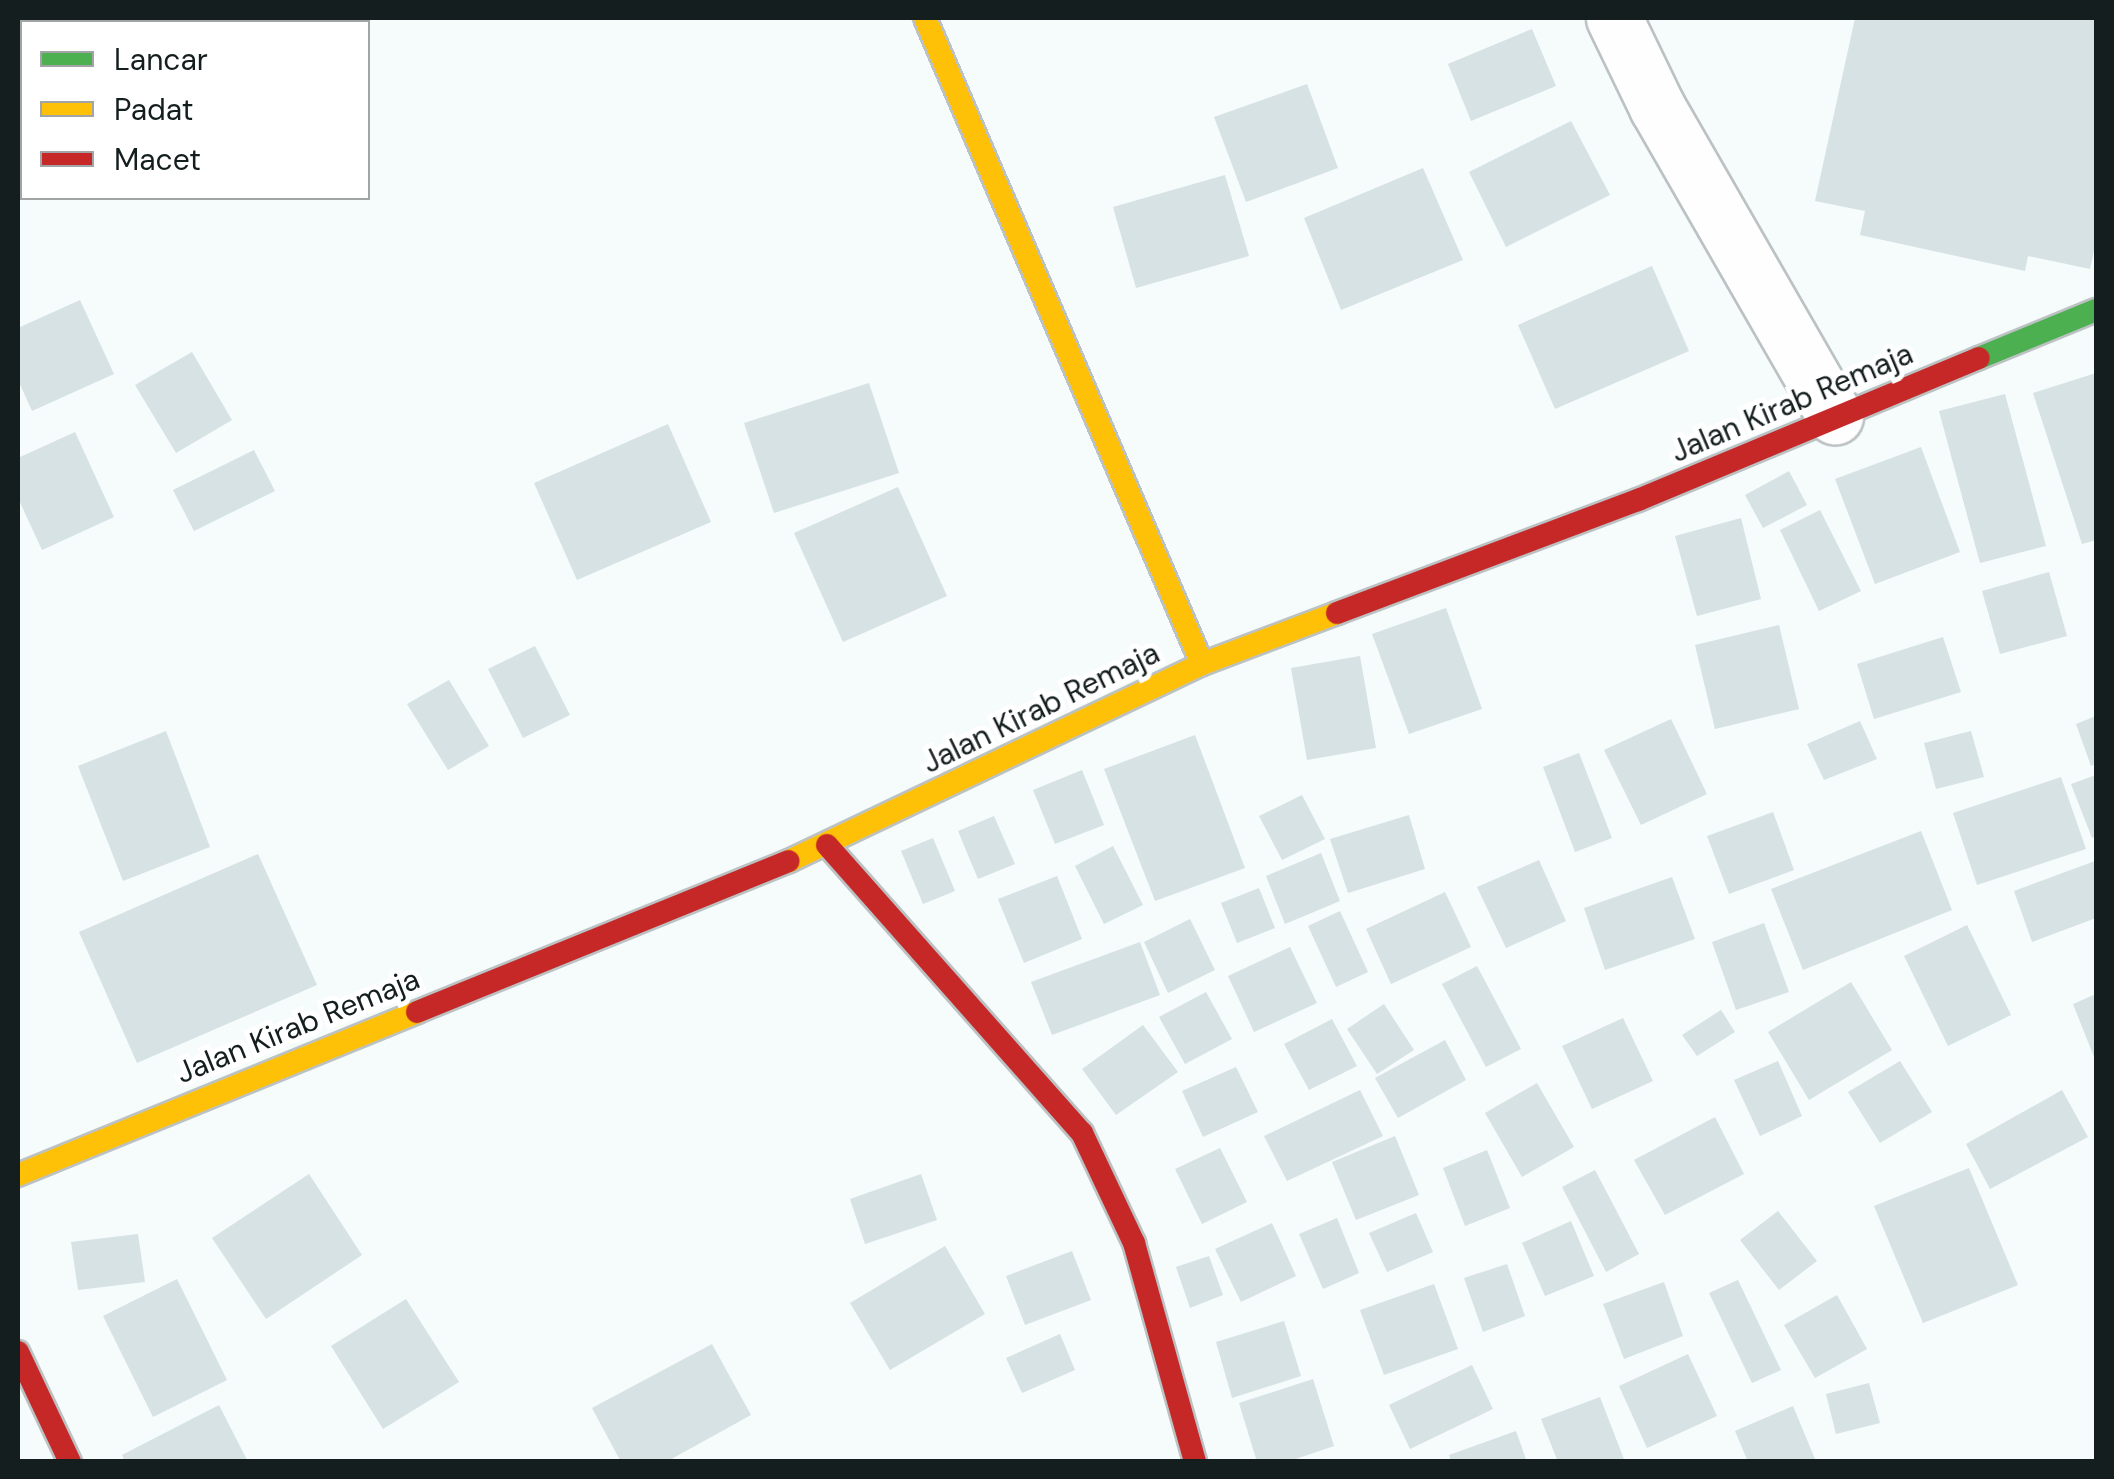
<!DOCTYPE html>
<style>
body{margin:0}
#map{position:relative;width:2114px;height:1479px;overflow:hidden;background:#f6fbfb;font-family:"DM Sans",sans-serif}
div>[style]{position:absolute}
.building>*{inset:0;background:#d6e2e4}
.roads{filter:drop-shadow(2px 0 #bcc2c3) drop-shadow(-2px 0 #bcc2c3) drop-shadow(0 2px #bcc2c3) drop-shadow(0 -2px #bcc2c3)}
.street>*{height:55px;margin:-27.5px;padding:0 27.5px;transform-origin:27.5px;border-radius:27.5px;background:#fefefe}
.fast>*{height:22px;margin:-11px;padding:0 11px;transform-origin:11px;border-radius:11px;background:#4caf50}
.slow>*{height:22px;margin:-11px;padding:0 11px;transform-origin:11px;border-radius:11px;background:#ffc107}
.jam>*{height:22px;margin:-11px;padding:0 11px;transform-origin:11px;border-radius:11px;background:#c62828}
span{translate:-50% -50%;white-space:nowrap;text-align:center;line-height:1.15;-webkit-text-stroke:10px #fff;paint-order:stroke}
.street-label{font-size:30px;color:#151e1f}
.frame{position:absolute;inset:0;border:20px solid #151e1f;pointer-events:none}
.legend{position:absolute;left:20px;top:20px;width:350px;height:180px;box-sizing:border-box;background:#fff;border:2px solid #a1a5a5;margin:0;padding:12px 18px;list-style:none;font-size:30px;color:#151e1f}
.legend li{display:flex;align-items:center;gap:20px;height:50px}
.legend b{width:50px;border:2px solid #a1a5a5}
</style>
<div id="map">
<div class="building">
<i style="clip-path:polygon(1855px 18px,2096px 18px,2096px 242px,2090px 269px,2028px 256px,2025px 271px,1860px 235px,1865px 211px,1815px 201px)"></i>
<i style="clip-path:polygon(1532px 29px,1556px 86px,1471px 121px,1448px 64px)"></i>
<i style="clip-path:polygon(1307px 84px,1338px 168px,1246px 202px,1214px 117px)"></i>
<i style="clip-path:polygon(1571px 121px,1610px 195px,1506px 247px,1469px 172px)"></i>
<i style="clip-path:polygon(1423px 168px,1463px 260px,1341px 310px,1304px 218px)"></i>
<i style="clip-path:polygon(1225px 175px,1249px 256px,1136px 288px,1113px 207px)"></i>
<i style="clip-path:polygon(1652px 266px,1689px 351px,1555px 409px,1518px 325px)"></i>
<i style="clip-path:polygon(80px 300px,114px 374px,32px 411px,18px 380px,18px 328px)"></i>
<i style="clip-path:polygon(192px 352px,232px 420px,176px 453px,135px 385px)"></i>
<i style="clip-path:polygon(2096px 373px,2096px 540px,2082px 544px,2033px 393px)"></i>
<i style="clip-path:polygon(869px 383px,899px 473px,774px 513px,744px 423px)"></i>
<i style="clip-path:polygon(2005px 394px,2046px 546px,1980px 563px,1939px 411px)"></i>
<i style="clip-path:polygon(668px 424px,711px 522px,577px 580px,534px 483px)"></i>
<i style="clip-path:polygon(75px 432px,114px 517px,42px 550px,18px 498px,18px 458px)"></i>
<i style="clip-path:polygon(1921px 447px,1960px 552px,1875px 584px,1835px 479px)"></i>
<i style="clip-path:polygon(254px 450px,275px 491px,194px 531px,173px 490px)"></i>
<i style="clip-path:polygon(1789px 471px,1807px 505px,1763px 528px,1745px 495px)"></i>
<i style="clip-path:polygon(898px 487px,947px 596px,843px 642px,794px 533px)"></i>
<i style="clip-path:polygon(1820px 510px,1861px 591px,1819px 611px,1780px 530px)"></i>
<i style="clip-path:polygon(1741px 518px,1761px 599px,1697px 616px,1675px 536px)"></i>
<i style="clip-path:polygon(2049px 572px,2067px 636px,2000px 654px,1982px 591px)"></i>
<i style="clip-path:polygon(1446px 608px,1482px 709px,1409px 734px,1372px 634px)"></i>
<i style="clip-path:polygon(1779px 625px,1799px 709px,1715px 729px,1695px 645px)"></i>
<i style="clip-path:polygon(1943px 637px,1961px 692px,1874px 719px,1857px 664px)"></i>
<i style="clip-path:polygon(535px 646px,570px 715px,523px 738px,488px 669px)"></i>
<i style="clip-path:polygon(1360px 656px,1376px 748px,1307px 760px,1291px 668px)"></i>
<i style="clip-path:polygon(449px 680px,489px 746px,448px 770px,407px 704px)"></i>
<i style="clip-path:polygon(2096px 716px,2096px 764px,2091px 766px,2076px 724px)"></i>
<i style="clip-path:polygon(1671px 719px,1707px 794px,1641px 825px,1604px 750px)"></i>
<i style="clip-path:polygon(1860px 721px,1877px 759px,1824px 780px,1807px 744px)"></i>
<i style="clip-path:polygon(166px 731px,210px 847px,123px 881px,78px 766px)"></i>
<i style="clip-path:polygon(1971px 731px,1984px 777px,1936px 789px,1924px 743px)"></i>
<i style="clip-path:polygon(1195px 735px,1245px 868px,1155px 901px,1104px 769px)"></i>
<i style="clip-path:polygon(1579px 753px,1612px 838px,1575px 852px,1543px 767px)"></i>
<i style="clip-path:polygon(1082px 770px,1104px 825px,1055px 844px,1033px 790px)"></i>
<i style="clip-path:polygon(2096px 775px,2096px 836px,2092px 838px,2071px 784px)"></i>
<i style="clip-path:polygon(2061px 777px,2086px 849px,1977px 885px,1953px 813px)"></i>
<i style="clip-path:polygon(1302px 795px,1325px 839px,1282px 860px,1259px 816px)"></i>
<i style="clip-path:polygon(1773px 812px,1794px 870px,1729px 894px,1707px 836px)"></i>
<i style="clip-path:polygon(1409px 815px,1425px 869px,1348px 893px,1330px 839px)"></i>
<i style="clip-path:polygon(994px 816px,1015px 864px,978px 879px,958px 831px)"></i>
<i style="clip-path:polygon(1921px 831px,1952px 910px,1803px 970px,1771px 889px)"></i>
<i style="clip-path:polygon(933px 838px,955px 891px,923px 904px,901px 851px)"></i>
<i style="clip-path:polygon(1113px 846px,1143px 905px,1104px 924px,1075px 866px)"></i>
<i style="clip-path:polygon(1321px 853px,1340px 901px,1285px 924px,1266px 876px)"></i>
<i style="clip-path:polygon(258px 854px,317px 985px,137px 1063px,79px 932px)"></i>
<i style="clip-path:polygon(1539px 860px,1566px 921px,1506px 948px,1477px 887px)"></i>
<i style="clip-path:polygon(2095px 861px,2096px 918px,2032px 942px,2014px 891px)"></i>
<i style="clip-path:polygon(1057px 876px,1082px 939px,1024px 963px,998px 899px)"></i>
<i style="clip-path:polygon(1672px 877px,1695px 939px,1605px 970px,1584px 908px)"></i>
<i style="clip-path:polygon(1259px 888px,1275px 928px,1237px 943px,1221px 903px)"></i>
<i style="clip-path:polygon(1445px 892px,1471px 947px,1391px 984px,1366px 929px)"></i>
<i style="clip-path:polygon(1340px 911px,1368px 972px,1336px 987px,1308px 926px)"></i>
<i style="clip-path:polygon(1190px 919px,1215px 970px,1168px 993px,1144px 942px)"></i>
<i style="clip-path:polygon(1764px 923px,1789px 992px,1736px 1010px,1712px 942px)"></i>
<i style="clip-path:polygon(1967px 925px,2011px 1015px,1948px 1046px,1904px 956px)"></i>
<i style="clip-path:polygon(1140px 942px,1160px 995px,1052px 1035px,1031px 982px)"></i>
<i style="clip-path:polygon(1290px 947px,1317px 1003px,1254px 1032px,1228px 976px)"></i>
<i style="clip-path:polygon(1477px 966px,1521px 1049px,1486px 1067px,1442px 984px)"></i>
<i style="clip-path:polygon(1851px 982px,1892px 1050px,1809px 1100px,1768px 1032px)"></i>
<i style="clip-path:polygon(1206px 992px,1232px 1039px,1185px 1064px,1159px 1017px)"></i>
<i style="clip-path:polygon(2096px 994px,2096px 1062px,2073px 1004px)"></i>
<i style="clip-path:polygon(1384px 1004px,1414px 1050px,1377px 1074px,1347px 1029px)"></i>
<i style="clip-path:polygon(1721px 1010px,1735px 1032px,1697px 1056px,1682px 1035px)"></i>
<i style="clip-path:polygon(1623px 1018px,1653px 1081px,1592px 1109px,1562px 1046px)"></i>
<i style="clip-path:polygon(1332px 1019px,1357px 1066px,1309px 1090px,1284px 1044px)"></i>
<i style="clip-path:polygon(1143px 1025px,1178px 1072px,1116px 1115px,1082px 1069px)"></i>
<i style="clip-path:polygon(1445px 1040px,1466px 1080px,1398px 1118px,1375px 1078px)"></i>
<i style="clip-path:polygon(1778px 1061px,1802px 1116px,1760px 1136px,1734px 1080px)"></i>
<i style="clip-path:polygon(1900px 1061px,1932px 1112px,1880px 1143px,1848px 1092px)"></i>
<i style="clip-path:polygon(1236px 1067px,1258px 1112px,1203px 1137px,1182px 1091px)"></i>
<i style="clip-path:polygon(1537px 1083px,1574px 1147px,1522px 1177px,1485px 1113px)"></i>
<i style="clip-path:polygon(1360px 1090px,1383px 1136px,1287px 1181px,1264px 1136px)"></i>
<i style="clip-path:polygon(2062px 1090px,2088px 1137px,1990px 1189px,1966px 1144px)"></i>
<i style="clip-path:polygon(1715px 1117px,1744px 1174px,1665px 1215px,1634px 1160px)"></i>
<i style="clip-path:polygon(1395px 1136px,1419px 1195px,1356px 1220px,1332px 1162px)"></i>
<i style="clip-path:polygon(1220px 1148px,1247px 1202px,1202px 1224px,1175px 1169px)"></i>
<i style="clip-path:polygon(1487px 1150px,1510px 1208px,1465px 1226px,1443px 1168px)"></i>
<i style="clip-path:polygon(1969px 1168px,2018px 1285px,1923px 1323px,1874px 1206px)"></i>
<i style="clip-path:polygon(1595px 1170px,1639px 1254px,1606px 1272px,1562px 1187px)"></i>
<i style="clip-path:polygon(309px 1174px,362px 1255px,266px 1319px,212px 1238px)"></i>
<i style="clip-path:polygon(921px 1174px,937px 1220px,865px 1244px,850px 1199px)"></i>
<i style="clip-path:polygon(1778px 1211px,1817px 1261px,1779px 1290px,1740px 1240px)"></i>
<i style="clip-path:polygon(1416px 1213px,1433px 1252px,1387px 1272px,1369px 1233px)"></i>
<i style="clip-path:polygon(1337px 1218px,1359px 1273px,1323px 1289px,1299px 1234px)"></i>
<i style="clip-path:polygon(1571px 1221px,1594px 1276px,1545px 1296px,1522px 1243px)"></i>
<i style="clip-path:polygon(1272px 1223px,1296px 1276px,1241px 1302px,1215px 1249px)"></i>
<i style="clip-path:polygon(138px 1234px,145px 1282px,78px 1290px,71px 1242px)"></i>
<i style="clip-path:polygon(945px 1246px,985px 1314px,890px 1370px,850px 1303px)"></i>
<i style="clip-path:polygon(1072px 1251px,1091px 1300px,1025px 1325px,1006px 1276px)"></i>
<i style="clip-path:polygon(1209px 1256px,1223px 1295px,1190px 1308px,1176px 1267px)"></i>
<i style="clip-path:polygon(1507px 1264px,1525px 1316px,1483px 1332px,1464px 1278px)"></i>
<i style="clip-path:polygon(177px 1279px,227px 1380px,153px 1417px,103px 1316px)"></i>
<i style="clip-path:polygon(1738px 1280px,1781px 1370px,1752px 1383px,1709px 1293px)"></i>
<i style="clip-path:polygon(1664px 1282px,1683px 1336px,1624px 1359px,1603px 1304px)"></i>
<i style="clip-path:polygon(1434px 1284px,1458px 1349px,1384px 1375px,1360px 1310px)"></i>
<i style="clip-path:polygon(1837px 1295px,1867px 1349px,1815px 1378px,1784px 1325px)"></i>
<i style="clip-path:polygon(406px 1299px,459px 1382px,383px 1429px,331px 1346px)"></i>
<i style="clip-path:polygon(1284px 1321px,1301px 1376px,1232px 1398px,1216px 1342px)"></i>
<i style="clip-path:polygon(1060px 1334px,1075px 1370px,1022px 1393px,1006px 1358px)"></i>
<i style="clip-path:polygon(712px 1344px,751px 1415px,666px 1462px,621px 1462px,592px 1408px)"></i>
<i style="clip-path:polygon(1688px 1354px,1717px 1416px,1647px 1448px,1619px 1386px)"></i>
<i style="clip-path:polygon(1472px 1365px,1493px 1409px,1410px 1449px,1389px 1405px)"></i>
<i style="clip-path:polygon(1313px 1379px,1334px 1446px,1287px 1462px,1257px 1462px,1239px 1403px)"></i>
<i style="clip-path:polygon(1869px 1383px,1880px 1423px,1836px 1434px,1826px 1394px)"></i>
<i style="clip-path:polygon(1600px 1397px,1625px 1462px,1558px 1462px,1541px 1419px)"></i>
<i style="clip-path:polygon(219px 1405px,248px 1462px,125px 1462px,122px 1455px)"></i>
<i style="clip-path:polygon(1793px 1406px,1815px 1459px,1748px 1462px,1735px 1431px)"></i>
<i style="clip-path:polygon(1516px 1431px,1527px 1462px,1451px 1462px,1449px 1455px)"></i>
</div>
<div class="roads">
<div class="street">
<i style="left:1614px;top:18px;width:99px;rotate:64.2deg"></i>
<i style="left:1657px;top:107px;width:357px;rotate:60.1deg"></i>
</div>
<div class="fast">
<i style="left:1979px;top:358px;width:126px;rotate:-22.3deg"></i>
</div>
<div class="slow">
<i style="left:925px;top:18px;width:703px;rotate:66.79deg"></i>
<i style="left:789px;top:861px;width:458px;rotate:-25.5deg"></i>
<i style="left:1202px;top:664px;width:144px;rotate:-20.7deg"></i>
<i style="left:18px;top:1175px;width:431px;rotate:-22.2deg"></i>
</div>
<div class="jam">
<i style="left:1337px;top:613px;width:322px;rotate:-20.6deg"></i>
<i style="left:1638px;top:500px;width:369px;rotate:-22.6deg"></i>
<i style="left:827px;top:845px;width:385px;rotate:48.5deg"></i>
<i style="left:1082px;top:1133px;width:122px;rotate:64.7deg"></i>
<i style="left:1134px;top:1243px;width:227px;rotate:74.4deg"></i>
<i style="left:417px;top:1012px;width:401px;rotate:-22.1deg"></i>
<i style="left:18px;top:1352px;width:122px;rotate:64.7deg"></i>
</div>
</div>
<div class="street-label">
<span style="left:1792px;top:403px;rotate:-23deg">Jalan Kirab Remaja</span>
<span style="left:1041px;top:708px;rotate:-26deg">Jalan Kirab Remaja</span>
<span style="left:298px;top:1026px;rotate:-22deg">Jalan Kirab Remaja</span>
</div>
<div class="frame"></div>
<ul class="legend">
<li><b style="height:12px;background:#4caf50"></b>Lancar</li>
<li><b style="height:12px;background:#ffc107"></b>Padat</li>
<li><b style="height:12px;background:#c62828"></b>Macet</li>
</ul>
</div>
